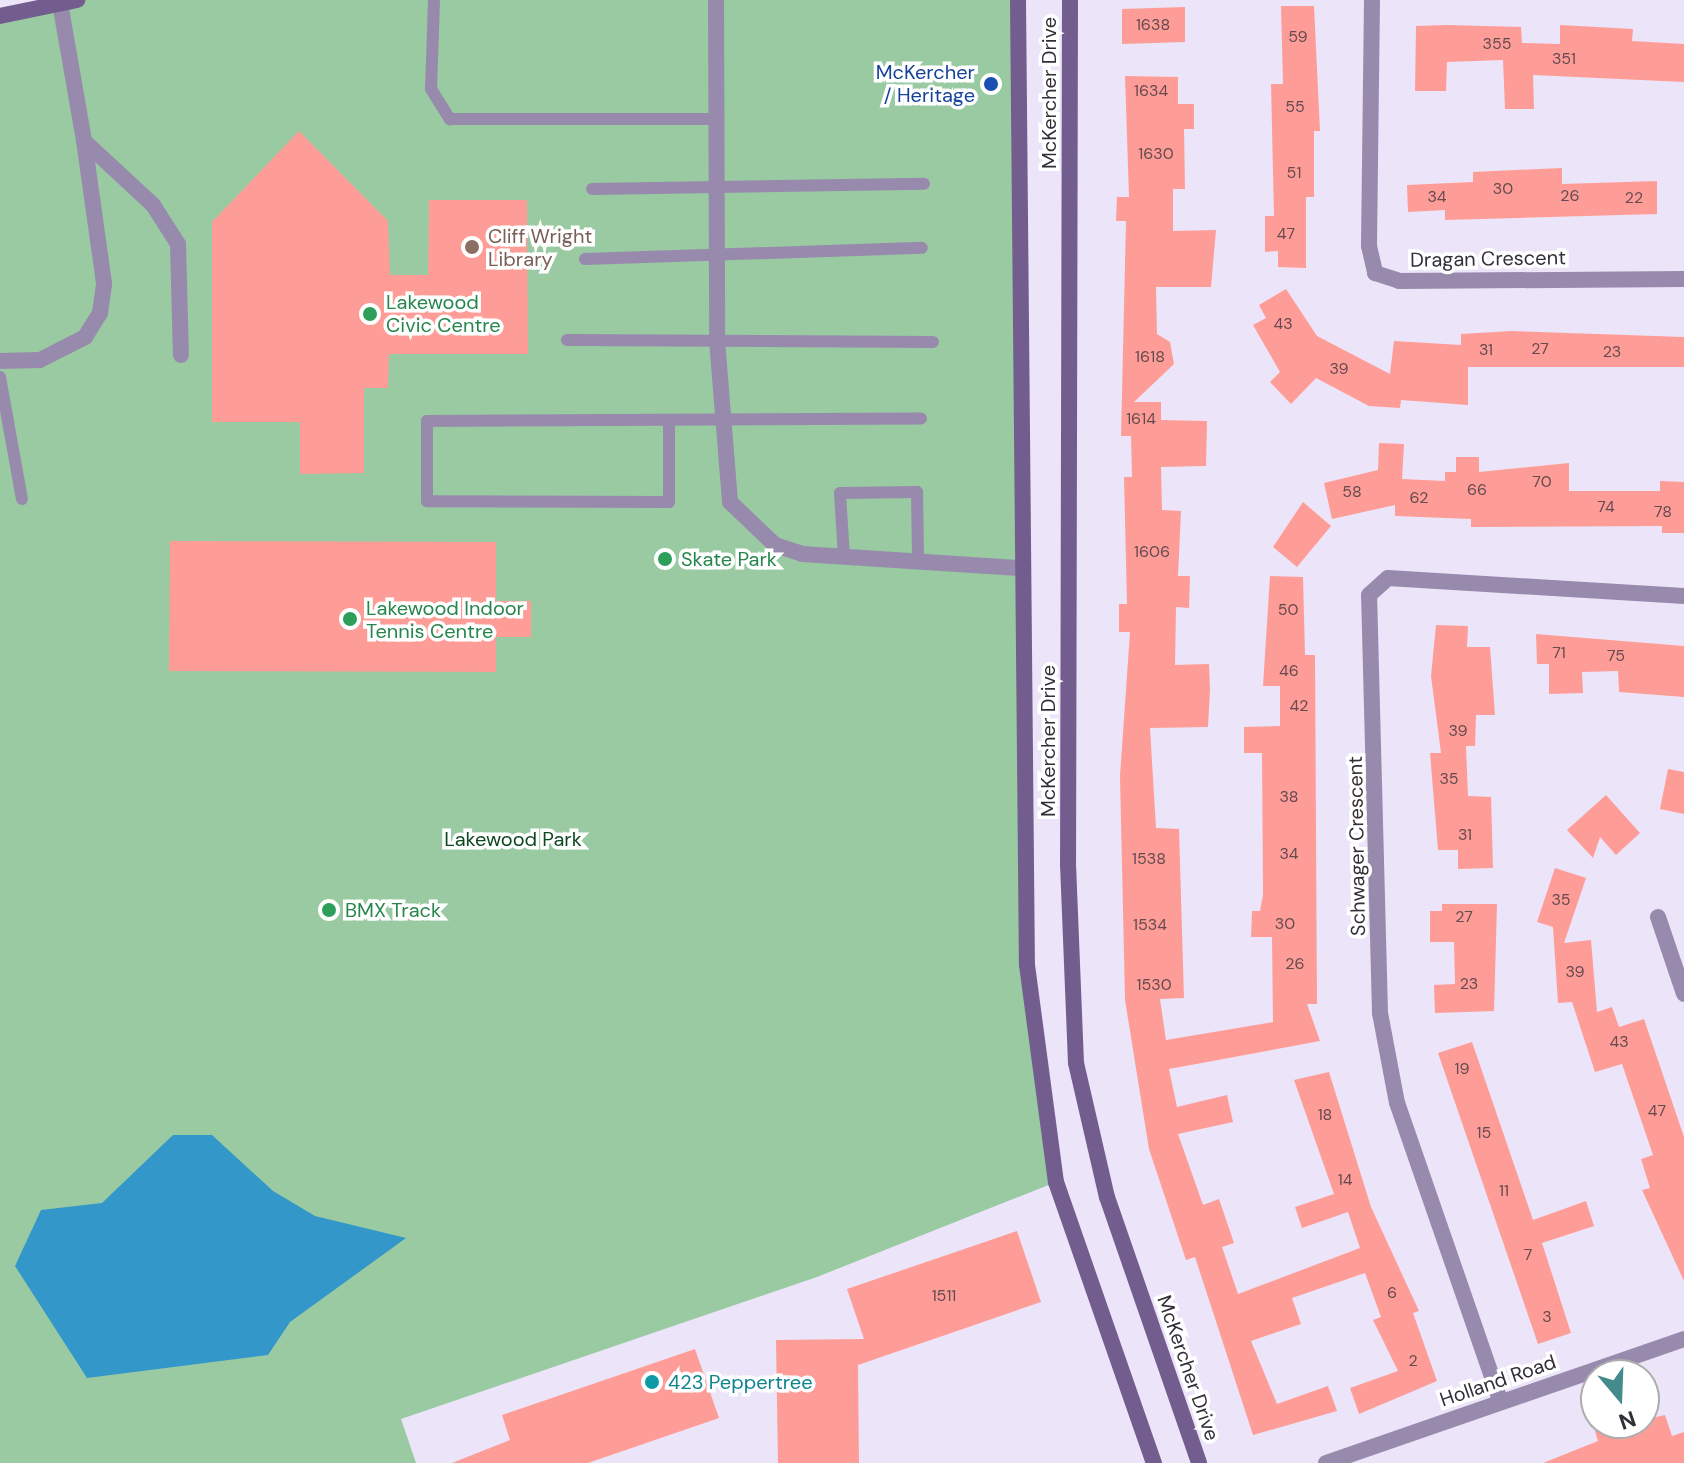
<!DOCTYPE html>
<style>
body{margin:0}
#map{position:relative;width:1684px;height:1463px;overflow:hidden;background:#ece4f8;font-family:"DM Sans",sans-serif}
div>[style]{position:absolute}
.green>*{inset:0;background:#99caa2}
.water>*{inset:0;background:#3397c9}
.building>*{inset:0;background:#fe9d97}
.lane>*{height:12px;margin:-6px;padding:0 6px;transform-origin:6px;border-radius:6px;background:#988aac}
.street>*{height:16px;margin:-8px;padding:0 8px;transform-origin:8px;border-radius:8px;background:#988aac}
.secondary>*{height:16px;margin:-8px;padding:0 8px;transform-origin:8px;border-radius:8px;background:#725d8e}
.dots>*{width:22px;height:22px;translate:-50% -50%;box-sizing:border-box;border:4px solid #fff;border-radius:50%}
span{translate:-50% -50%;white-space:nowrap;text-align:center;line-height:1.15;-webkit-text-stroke:7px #fff;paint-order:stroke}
.number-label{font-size:16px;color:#654a4f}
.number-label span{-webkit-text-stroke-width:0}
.transit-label{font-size:20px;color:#164399}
.right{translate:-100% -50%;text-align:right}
.street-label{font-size:20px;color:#322f37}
.education-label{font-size:20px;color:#785e54}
.left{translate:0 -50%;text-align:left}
.leisure-label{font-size:20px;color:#27864d}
.park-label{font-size:20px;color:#0d4821}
.culture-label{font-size:20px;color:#0d838f}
.north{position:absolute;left:1580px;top:1359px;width:80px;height:80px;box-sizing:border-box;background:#fff;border:2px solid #adacaf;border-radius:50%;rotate:161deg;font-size:22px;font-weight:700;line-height:32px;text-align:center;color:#322f37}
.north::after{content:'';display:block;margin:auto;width:28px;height:36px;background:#438b8d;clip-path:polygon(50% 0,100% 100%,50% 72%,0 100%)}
</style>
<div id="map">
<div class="green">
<i style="clip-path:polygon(77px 0,1018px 0,1027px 965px,1056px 1182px,817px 1277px,401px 1419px,416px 1463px,0 1463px,0 15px)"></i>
</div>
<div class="water">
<i style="clip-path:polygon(173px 1135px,212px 1135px,273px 1191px,315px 1216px,406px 1238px,290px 1322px,268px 1355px,87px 1378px,15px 1266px,41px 1210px,102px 1203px)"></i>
</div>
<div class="building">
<i style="clip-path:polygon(1281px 6px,1314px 6px,1320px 131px,1314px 131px,1314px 197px,1306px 197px,1306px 268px,1278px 267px,1278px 251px,1265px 252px,1265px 216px,1274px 216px,1271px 84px,1283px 84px)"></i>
<i style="clip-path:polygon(1185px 7px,1185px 42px,1122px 44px,1122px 9px)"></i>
<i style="clip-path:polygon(1448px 25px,1521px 27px,1522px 43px,1560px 44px,1560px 25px,1633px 29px,1632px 41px,1684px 44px,1684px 82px,1533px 75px,1534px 109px,1505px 109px,1503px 60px,1447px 62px,1446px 91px,1415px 91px,1416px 26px)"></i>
<i style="clip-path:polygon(1125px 76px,1178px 77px,1178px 104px,1194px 104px,1194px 129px,1184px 129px,1185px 189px,1173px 189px,1173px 231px,1216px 230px,1211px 287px,1156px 287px,1157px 334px,1170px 342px,1174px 364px,1134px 402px,1161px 402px,1161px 420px,1207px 421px,1206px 466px,1161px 467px,1162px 510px,1181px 511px,1178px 576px,1190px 576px,1189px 608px,1176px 607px,1175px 665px,1209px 664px,1210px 690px,1208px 727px,1150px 728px,1156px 828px,1179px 829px,1184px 998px,1160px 999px,1166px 1040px,1273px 1022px,1272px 937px,1251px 937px,1252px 911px,1260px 911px,1263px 895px,1262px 753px,1244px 753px,1244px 727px,1280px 726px,1280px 686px,1263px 686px,1270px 576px,1303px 577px,1305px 655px,1315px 655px,1317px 1004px,1307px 1004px,1320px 1041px,1169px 1069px,1177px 1107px,1227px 1095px,1233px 1122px,1178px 1134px,1203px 1205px,1219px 1199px,1234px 1243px,1222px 1247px,1238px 1294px,1360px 1248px,1348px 1212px,1302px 1228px,1295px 1207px,1334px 1194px,1294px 1080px,1329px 1072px,1371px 1207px,1419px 1311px,1413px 1313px,1437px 1381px,1359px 1414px,1350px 1388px,1398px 1371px,1373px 1320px,1381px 1317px,1365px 1273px,1292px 1298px,1301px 1324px,1251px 1341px,1277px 1404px,1328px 1386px,1337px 1411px,1253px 1435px,1195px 1257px,1186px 1260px,1149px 1149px,1125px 1000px,1120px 776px,1130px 632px,1119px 632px,1119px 604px,1127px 604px,1124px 477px,1132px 477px,1131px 436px,1121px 436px,1126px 221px,1116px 221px,1117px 197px,1129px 197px)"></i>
<i style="clip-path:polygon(299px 131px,388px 221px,390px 275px,428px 275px,429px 200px,527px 200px,528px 354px,389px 354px,388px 388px,364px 388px,364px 473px,300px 474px,300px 422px,212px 422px,212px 222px)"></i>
<i style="clip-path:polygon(1562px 168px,1562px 184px,1657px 181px,1657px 214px,1445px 220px,1445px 210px,1408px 212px,1407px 185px,1473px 182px,1473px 172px)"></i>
<i style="clip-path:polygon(1286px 289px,1317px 336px,1390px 374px,1394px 341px,1461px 345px,1461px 334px,1512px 331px,1684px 337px,1684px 367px,1468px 367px,1468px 405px,1401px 400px,1400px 408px,1369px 406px,1316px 378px,1291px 404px,1270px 382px,1280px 372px,1253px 325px,1266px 318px,1259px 305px)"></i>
<i style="clip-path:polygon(1379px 443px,1404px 444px,1402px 479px,1445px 481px,1445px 472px,1456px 472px,1456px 457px,1479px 457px,1479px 472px,1569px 463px,1569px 491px,1660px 491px,1660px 481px,1684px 482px,1684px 533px,1662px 533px,1662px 526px,1471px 527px,1471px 519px,1395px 516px,1395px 505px,1332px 519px,1324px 483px,1378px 470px)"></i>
<i style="clip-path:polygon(1303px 502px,1331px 526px,1297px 567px,1273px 547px)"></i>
<i style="clip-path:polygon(170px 541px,496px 542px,496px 601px,531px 601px,531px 637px,496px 637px,496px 672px,169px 671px)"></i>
<i style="clip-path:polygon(1436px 625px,1468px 626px,1467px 647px,1490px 647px,1495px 715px,1476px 715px,1475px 746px,1466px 746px,1468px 796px,1491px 797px,1493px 868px,1458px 869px,1458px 850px,1438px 850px,1430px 753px,1441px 753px,1431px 676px)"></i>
<i style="clip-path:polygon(1536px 634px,1684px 646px,1684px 697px,1619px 692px,1618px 671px,1582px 672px,1583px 693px,1549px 694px,1549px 664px,1537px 664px)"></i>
<i style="clip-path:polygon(1668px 769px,1684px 772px,1684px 814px,1660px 809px)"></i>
<i style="clip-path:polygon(1606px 795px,1640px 833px,1616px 855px,1600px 837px,1593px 858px,1567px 830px)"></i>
<i style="clip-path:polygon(1555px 868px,1586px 878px,1564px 943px,1591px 940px,1597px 1012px,1612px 1007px,1619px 1027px,1644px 1019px,1684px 1137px,1684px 1281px,1642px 1190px,1650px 1188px,1641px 1159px,1653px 1155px,1622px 1064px,1595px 1072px,1572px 1002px,1558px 1003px,1553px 927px,1537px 922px)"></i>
<i style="clip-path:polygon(1442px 904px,1497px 904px,1494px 1011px,1435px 1013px,1434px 985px,1455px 984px,1454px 942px,1430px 942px,1430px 911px,1442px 911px)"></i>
<i style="clip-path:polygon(1472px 1042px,1533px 1220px,1586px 1201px,1594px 1226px,1542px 1243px,1571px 1333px,1538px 1344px,1438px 1053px)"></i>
<i style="clip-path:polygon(1017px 1231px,1041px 1302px,858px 1365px,859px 1463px,778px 1463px,776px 1340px,864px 1339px,847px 1289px)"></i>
<i style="clip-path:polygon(695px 1349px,719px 1418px,588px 1463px,452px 1463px,510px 1440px,502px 1415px)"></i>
<i style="clip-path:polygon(1665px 1415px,1672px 1436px,1684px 1432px,1684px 1463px,1543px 1463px,1598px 1441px,1595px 1431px)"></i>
</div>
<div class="lane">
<i style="left:434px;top:0;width:89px;rotate:91.9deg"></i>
<i style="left:431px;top:89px;width:36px;rotate:58deg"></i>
<i style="left:450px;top:119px;width:267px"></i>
<i style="left:592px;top:189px;width:332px;rotate:-0.9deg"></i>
<i style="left:585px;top:259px;width:337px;rotate:-1.9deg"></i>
<i style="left:567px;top:340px;width:366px;rotate:0.3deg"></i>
<i style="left:0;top:377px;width:124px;rotate:79.8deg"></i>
<i style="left:669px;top:422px;width:80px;rotate:90deg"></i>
<i style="left:669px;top:502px;width:242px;rotate:-179.8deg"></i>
<i style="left:427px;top:501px;width:80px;rotate:-90deg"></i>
<i style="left:427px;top:421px;width:494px;rotate:-0.3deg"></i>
<i style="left:844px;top:557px;width:64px;rotate:-93.6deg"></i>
<i style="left:840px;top:493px;width:77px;rotate:-0.7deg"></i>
<i style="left:917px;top:492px;width:64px;rotate:89.1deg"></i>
</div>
<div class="street">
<i style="left:716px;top:0;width:340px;rotate:89.8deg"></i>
<i style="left:717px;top:340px;width:163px;rotate:85.4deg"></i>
<i style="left:730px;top:502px;width:62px;rotate:43.7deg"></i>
<i style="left:775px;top:545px;width:28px;rotate:18deg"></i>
<i style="left:802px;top:554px;width:219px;rotate:3.7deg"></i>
<i style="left:1372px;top:0;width:246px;rotate:90.7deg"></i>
<i style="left:1369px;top:246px;width:28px;rotate:77deg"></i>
<i style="left:1375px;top:273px;width:25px;rotate:18deg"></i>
<i style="left:1399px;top:281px;width:285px;rotate:-0.4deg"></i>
<i style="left:60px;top:3px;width:140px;rotate:80.1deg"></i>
<i style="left:84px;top:141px;width:94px;rotate:42.8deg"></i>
<i style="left:153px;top:205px;width:46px;rotate:57.3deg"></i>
<i style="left:178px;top:244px;width:111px;rotate:88.5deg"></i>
<i style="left:0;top:361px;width:40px;rotate:-1.4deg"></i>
<i style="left:40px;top:360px;width:51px;rotate:-27.1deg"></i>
<i style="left:85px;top:337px;width:28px;rotate:-58deg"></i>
<i style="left:100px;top:313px;width:30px;rotate:-82deg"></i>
<i style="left:104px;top:283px;width:143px;rotate:-98deg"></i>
<i style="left:1658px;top:917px;width:81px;rotate:71.3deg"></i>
<i style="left:1500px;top:1400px;width:314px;rotate:-109.1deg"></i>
<i style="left:1397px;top:1103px;width:92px;rotate:-100.7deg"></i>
<i style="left:1380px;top:1013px;width:418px;rotate:-91.5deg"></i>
<i style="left:1369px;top:595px;width:25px;rotate:-42deg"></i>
<i style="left:1388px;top:578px;width:297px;rotate:3.5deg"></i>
<i style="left:1326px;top:1463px;width:379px;rotate:-19.1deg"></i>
</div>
<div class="secondary">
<i style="left:1018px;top:0;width:965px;rotate:89.47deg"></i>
<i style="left:1027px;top:965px;width:219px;rotate:82.4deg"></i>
<i style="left:1056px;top:1182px;width:298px;rotate:70.8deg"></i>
<i style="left:1070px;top:0;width:864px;rotate:90.13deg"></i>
<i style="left:1068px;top:864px;width:199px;rotate:87.7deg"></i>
<i style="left:1076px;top:1063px;width:138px;rotate:77deg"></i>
<i style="left:1107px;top:1197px;width:281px;rotate:70.9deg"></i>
<i style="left:0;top:16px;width:79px;rotate:-11.7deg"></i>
</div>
<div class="dots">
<i style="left:991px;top:84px;background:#1a4fb4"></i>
<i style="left:472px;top:247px;background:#8d6e63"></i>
<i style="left:370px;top:314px;background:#2e9e5b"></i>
<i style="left:665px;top:559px;background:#2e9e5b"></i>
<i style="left:350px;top:619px;background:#2e9e5b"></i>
<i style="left:329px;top:910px;background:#2e9e5b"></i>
<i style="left:652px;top:1382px;background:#0f9aa8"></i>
</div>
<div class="number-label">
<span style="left:1153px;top:25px">1638</span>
<span style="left:1298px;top:37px">59</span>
<span style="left:1497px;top:44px">355</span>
<span style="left:1564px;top:59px">351</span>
<span style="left:1151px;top:91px">1634</span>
<span style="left:1295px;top:107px">55</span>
<span style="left:1156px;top:154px">1630</span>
<span style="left:1294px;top:173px">51</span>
<span style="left:1503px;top:189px">30</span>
<span style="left:1570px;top:196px">26</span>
<span style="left:1437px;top:197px">34</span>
<span style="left:1634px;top:198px">22</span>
<span style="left:1286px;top:234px">47</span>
<span style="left:1283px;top:324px">43</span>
<span style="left:1540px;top:349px">27</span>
<span style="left:1486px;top:350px">31</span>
<span style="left:1612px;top:352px">23</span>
<span style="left:1150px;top:357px">1618</span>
<span style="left:1339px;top:369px">39</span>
<span style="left:1141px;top:419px">1614</span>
<span style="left:1542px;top:482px">70</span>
<span style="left:1477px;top:490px">66</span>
<span style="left:1352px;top:492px">58</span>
<span style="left:1419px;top:498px">62</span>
<span style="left:1606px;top:507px">74</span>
<span style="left:1663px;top:512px">78</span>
<span style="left:1152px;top:552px">1606</span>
<span style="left:1288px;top:610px">50</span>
<span style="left:1559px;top:653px">71</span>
<span style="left:1616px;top:656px">75</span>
<span style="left:1289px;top:671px">46</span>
<span style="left:1299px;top:706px">42</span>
<span style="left:1458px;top:731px">39</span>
<span style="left:1449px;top:779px">35</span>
<span style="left:1289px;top:797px">38</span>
<span style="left:1465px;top:835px">31</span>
<span style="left:1289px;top:854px">34</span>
<span style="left:1149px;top:859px">1538</span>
<span style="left:1561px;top:900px">35</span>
<span style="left:1464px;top:917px">27</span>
<span style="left:1285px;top:924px">30</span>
<span style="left:1150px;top:925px">1534</span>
<span style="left:1295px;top:964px">26</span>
<span style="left:1575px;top:972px">39</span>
<span style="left:1469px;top:984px">23</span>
<span style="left:1154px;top:985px">1530</span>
<span style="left:1619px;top:1042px">43</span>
<span style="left:1462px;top:1069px">19</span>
<span style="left:1657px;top:1111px">47</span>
<span style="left:1325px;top:1115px">18</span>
<span style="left:1484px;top:1133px">15</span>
<span style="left:1345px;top:1180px">14</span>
<span style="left:1504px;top:1191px">11</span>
<span style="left:1528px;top:1255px">7</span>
<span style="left:1392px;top:1293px">6</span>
<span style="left:944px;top:1296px">1511</span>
<span style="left:1547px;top:1317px">3</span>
<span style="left:1413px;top:1361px">2</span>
</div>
<div class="transit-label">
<span class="right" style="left:975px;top:84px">McKercher<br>/ Heritage</span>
</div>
<div class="street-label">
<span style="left:1049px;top:93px;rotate:-90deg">McKercher Drive</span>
<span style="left:1488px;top:259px;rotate:-1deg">Dragan Crescent</span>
<span style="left:1048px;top:741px;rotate:-90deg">McKercher Drive</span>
<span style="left:1357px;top:846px;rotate:-91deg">Schwager Crescent</span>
<span style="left:1188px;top:1368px;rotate:71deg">McKercher Drive</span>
<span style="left:1498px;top:1381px;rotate:-19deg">Holland Road</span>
</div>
<div class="education-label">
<span class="left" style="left:488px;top:248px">Cliff Wright<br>Library</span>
</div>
<div class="leisure-label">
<span class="left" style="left:386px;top:314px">Lakewood<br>Civic Centre</span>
<span class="left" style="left:681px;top:559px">Skate Park</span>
<span class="left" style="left:366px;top:620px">Lakewood Indoor<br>Tennis Centre</span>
<span class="left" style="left:345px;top:910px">BMX Track</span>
</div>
<div class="park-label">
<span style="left:513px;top:839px">Lakewood Park</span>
</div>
<div class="culture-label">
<span class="left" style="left:668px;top:1382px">423 Peppertree</span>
</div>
<div class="north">N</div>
</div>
